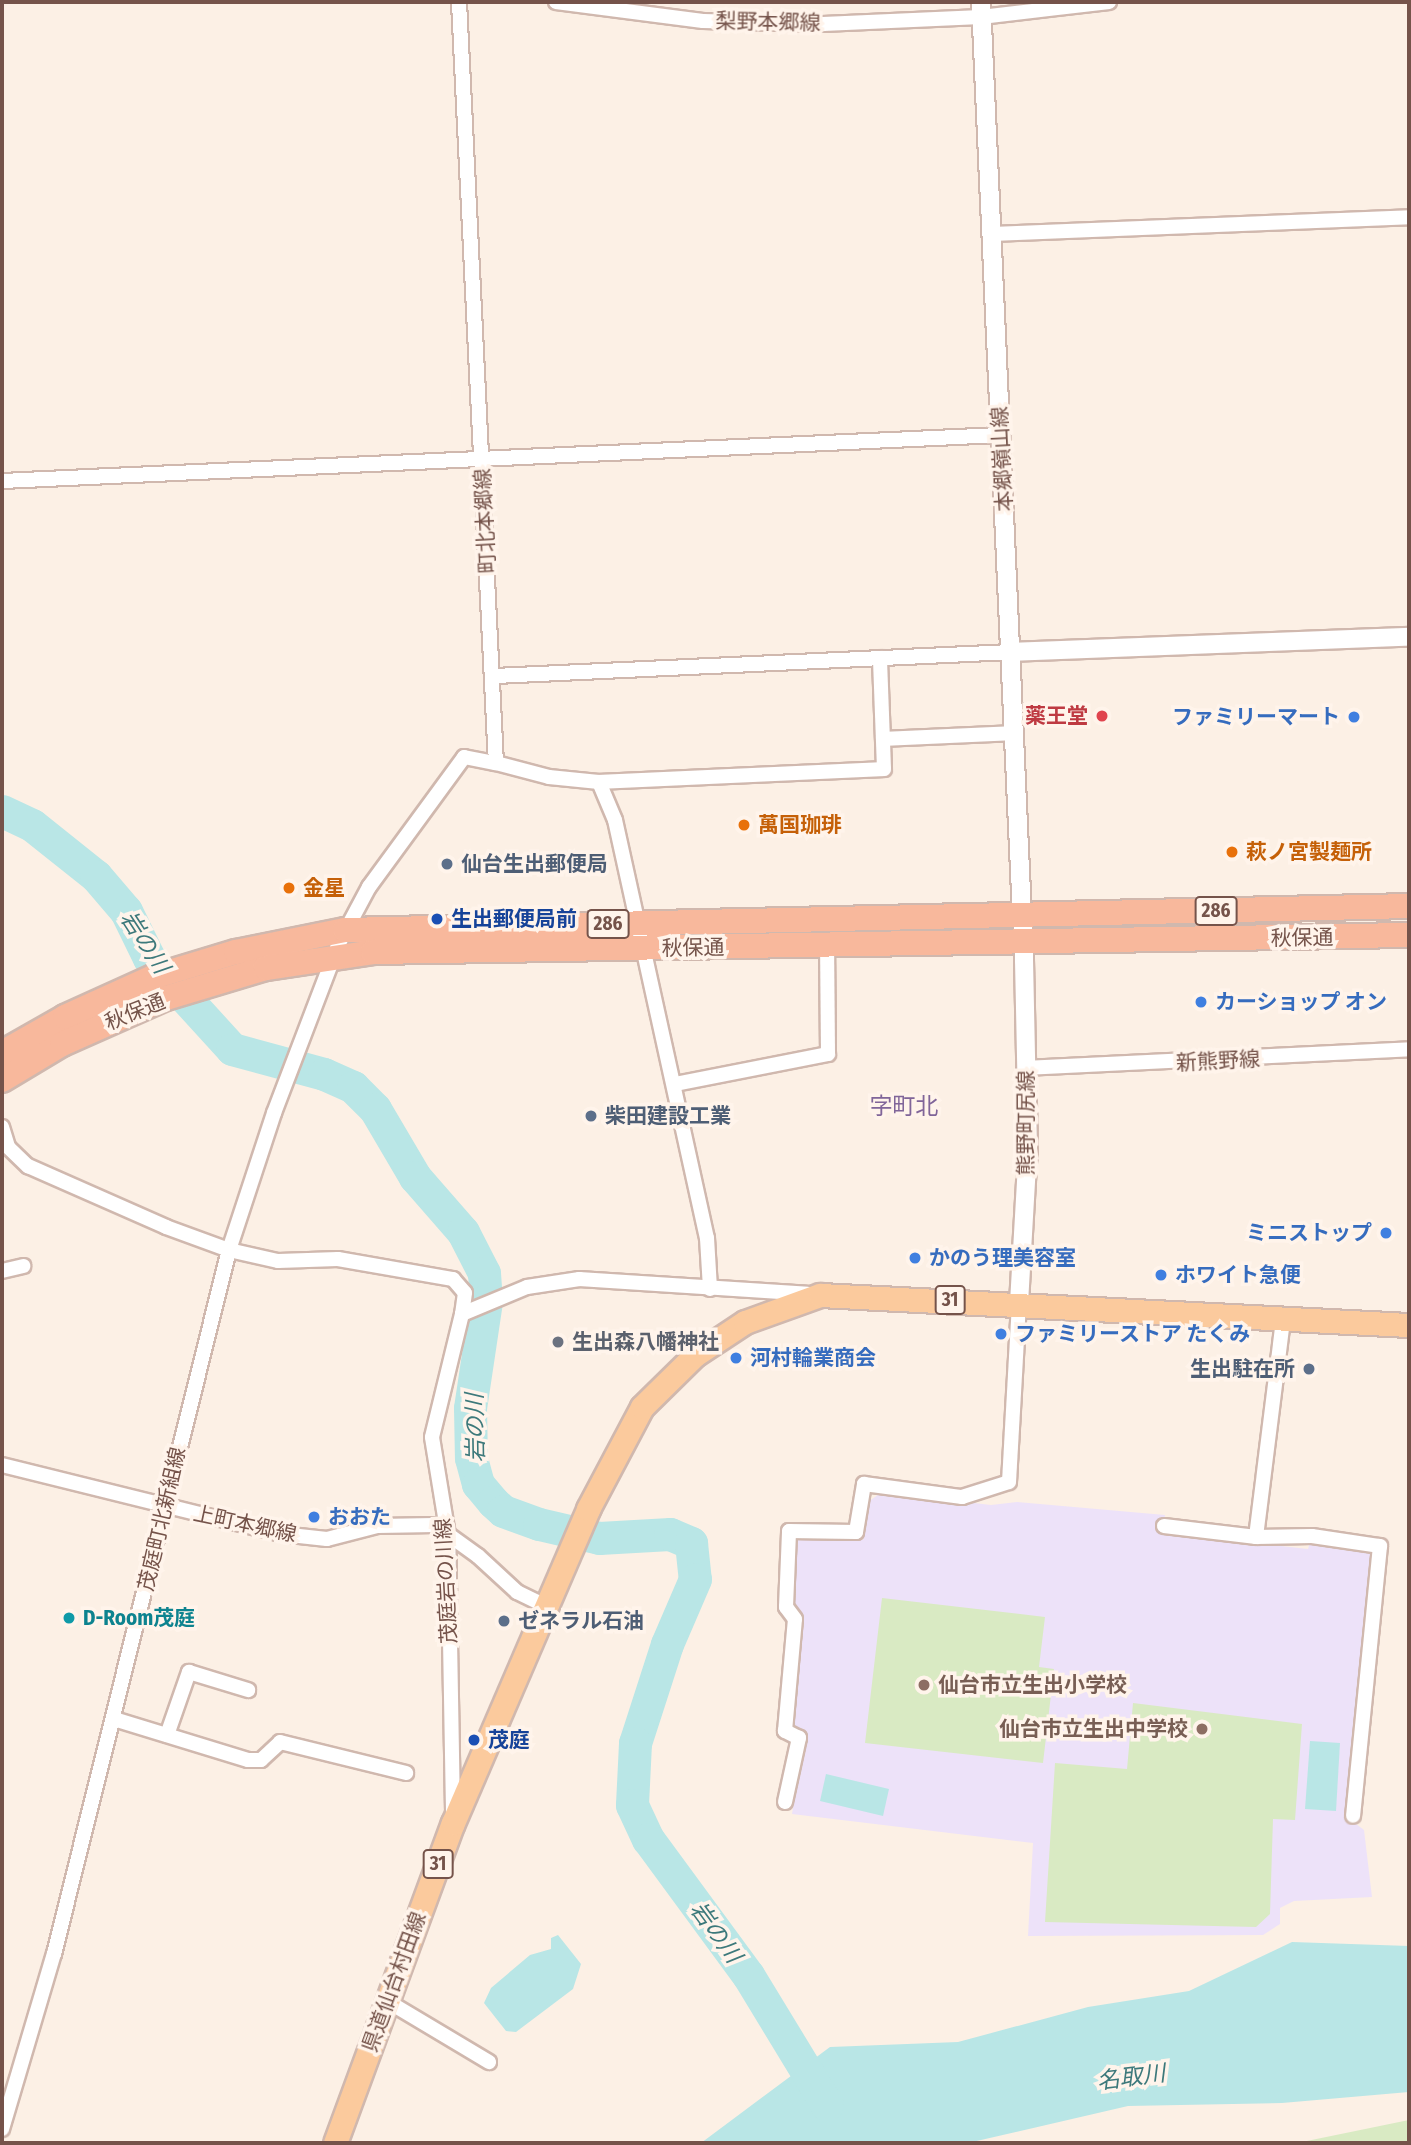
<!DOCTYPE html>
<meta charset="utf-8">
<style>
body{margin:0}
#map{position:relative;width:1411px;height:2145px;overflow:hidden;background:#fcf0e5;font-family:"Fira Sans Condensed","Noto Sans JP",sans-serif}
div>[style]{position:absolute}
.education>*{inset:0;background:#ede2f9}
.green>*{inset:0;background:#d9eac3}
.water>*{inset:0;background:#b9e6e6}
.river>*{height:33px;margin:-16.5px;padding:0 16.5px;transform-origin:16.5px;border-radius:16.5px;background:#b9e6e6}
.roads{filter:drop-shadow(2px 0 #d0b8ae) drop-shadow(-2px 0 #d0b8ae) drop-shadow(0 2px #d0b8ae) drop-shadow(0 -2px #d0b8ae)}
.minor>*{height:14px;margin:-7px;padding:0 7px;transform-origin:7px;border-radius:7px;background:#fff}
.tertiary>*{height:18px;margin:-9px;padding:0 9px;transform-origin:9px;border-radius:9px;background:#fff}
.primary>*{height:23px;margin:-11.5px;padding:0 11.5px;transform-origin:11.5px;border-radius:11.5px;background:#fbca9d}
.trunk>*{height:24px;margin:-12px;padding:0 12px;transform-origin:12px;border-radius:12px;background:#f8b89c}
.dots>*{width:19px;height:19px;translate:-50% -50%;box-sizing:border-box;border:4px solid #fff4eb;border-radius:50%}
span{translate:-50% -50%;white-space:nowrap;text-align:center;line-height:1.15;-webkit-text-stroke:7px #fff4eb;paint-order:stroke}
.shield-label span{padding:2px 5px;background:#fff4eb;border:2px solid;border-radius:5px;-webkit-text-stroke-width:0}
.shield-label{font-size:19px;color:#75534a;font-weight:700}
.street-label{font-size:21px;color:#75534a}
.health-label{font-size:21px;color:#be3a42;font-weight:700}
.right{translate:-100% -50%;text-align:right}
.shop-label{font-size:21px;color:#366cbe;font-weight:700}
.left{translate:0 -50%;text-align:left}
.food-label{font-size:21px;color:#c56008;font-weight:700}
.service-label{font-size:21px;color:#4e5e75;font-weight:700}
.transit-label{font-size:21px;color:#164399;font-weight:700}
.worship-label{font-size:21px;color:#5b616d;font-weight:700}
.culture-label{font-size:21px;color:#0d838f;font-weight:700}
.education-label{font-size:21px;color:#785e54;font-weight:700}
.water-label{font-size:23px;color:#3d797b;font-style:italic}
.neighbourhood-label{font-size:23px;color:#806599}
.frame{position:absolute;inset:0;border:4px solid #75534a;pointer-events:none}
</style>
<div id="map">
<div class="education">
<i style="clip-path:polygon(882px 1492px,991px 1505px,1017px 1502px,1165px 1515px,1163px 1533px,1308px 1549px,1310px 1542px,1373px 1549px,1347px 1817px,1364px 1830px,1372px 1897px,1294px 1901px,1280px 1908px,1280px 1924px,1263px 1935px,1028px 1936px,1033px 1843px,792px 1814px,805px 1736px,788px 1728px,798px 1617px,791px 1600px,794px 1537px,863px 1540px,868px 1502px)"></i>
</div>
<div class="green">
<i style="clip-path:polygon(882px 1598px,1045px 1617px,1039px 1667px,1054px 1669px,1043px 1763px,865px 1743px)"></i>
<i style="clip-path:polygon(1133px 1703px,1302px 1724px,1295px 1820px,1273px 1819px,1270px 1914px,1256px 1927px,1045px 1922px,1055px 1763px,1127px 1769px)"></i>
<i style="clip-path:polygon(1409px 2120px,1409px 2143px,1297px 2143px)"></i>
</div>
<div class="water">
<i style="clip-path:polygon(1310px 1741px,1340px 1743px,1336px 1811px,1305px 1809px)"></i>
<i style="clip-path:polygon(826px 1774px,889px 1789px,883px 1816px,820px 1801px)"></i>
<i style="clip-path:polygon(558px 1935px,581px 1964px,573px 1989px,516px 2032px,506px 2031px,484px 2003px,491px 1988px,530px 1955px,551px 1949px,551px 1938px)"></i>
<i style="clip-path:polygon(1292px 1942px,1409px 1946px,1409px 2092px,1282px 2103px,1128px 2106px,968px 2143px,701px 2143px,830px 2047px,958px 2042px,1088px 2007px,1189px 1991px)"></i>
</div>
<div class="river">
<i style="left:2px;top:811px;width:33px;rotate:25deg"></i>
<i style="left:32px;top:825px;width:82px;rotate:38.6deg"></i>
<i style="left:96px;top:876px;width:46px;rotate:49.4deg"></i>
<i style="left:126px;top:911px;width:52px;rotate:63.9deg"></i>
<i style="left:149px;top:958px;width:123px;rotate:47.6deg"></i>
<i style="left:232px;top:1049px;width:95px;rotate:15.2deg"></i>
<i style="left:324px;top:1074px;width:32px;rotate:24deg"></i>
<i style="left:353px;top:1087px;width:31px;rotate:45deg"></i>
<i style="left:375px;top:1109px;width:79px;rotate:59.5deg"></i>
<i style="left:415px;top:1177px;width:73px;rotate:48.9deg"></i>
<i style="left:463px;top:1232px;width:46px;rotate:62.9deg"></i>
<i style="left:484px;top:1273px;width:28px;rotate:86deg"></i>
<i style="left:486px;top:1301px;width:108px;rotate:98.5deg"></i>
<i style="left:470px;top:1408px;width:50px;rotate:88.9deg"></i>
<i style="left:471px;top:1458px;width:27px;rotate:75deg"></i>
<i style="left:478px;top:1484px;width:23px;rotate:50deg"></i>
<i style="left:493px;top:1502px;width:13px;rotate:42deg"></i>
<i style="left:503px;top:1511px;width:38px;rotate:20deg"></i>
<i style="left:539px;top:1524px;width:62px;rotate:13.1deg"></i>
<i style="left:599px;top:1538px;width:71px;rotate:-3.2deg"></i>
<i style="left:670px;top:1534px;width:23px;rotate:23deg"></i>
<i style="left:691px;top:1543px;width:36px;rotate:84deg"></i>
<i style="left:695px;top:1579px;width:71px;rotate:113.3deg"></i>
<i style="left:667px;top:1644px;width:104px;rotate:107.9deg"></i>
<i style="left:635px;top:1743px;width:62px;rotate:92.8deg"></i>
<i style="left:632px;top:1805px;width:38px;rotate:65deg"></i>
<i style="left:648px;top:1839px;width:169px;rotate:53.7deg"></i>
<i style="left:748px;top:1975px;width:152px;rotate:58.7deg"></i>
</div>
<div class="roads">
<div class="minor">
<i style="left:459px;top:2px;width:762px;rotate:87.22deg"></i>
<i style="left:496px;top:763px;width:55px;rotate:14.8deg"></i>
<i style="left:549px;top:777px;width:50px;rotate:5.7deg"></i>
<i style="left:599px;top:782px;width:41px;rotate:67.2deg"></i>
<i style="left:615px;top:820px;width:428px;rotate:77.6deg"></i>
<i style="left:707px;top:1238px;width:51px;rotate:86.6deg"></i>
<i style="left:556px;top:2px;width:148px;rotate:7.4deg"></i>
<i style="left:703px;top:21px;width:120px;rotate:1.4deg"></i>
<i style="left:823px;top:24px;width:158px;rotate:-2.5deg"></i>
<i style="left:981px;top:17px;width:129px;rotate:-6.7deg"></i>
<i style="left:993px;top:234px;width:416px;rotate:-2.3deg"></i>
<i style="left:2px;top:481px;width:1000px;rotate:-2.64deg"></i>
<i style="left:495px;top:676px;width:517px;rotate:-2.66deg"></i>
<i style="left:883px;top:739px;width:132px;rotate:-2.6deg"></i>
<i style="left:599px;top:782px;width:285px;rotate:-2.6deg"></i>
<i style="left:884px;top:769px;width:111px;rotate:-92.1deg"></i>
<i style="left:1026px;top:1068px;width:383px;rotate:-2.8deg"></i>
<i style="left:675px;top:1084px;width:156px;rotate:-11.1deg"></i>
<i style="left:828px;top:1054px;width:108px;rotate:-90.5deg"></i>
<i style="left:2px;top:1127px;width:21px;rotate:73deg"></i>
<i style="left:8px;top:1147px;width:28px;rotate:44deg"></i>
<i style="left:28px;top:1166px;width:151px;rotate:23.8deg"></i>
<i style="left:166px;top:1227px;width:67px;rotate:20.1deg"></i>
<i style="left:229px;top:1250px;width:50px;rotate:12.7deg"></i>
<i style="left:278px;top:1261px;width:60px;rotate:-1.9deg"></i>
<i style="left:338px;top:1259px;width:117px;rotate:9.9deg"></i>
<i style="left:453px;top:1279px;width:18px;rotate:49deg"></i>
<i style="left:465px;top:1293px;width:21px;rotate:98deg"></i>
<i style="left:2px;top:1271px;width:22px;rotate:-13deg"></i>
<i style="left:2px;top:1465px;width:287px;rotate:13.9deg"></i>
<i style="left:281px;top:1534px;width:46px;rotate:6.2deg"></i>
<i style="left:327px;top:1539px;width:52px;rotate:-14.6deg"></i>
<i style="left:377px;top:1526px;width:58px;rotate:-1deg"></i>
<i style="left:435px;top:1525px;width:53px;rotate:35.8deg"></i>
<i style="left:478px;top:1556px;width:53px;rotate:42.7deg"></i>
<i style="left:517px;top:1592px;width:32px;rotate:26deg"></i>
<i style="left:1164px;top:1526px;width:93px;rotate:6.8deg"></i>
<i style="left:1256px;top:1537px;width:56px;rotate:-1deg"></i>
<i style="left:1312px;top:1536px;width:69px;rotate:8.4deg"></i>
<i style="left:1380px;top:1546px;width:271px;rotate:95.7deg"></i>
<i style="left:1256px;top:1537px;width:219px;rotate:-82.9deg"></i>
<i style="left:114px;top:1719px;width:140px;rotate:17deg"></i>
<i style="left:248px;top:1760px;width:13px"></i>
<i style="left:261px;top:1760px;width:26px;rotate:-43deg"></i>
<i style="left:280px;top:1742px;width:130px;rotate:13.8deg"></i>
<i style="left:167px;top:1735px;width:67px;rotate:-70.8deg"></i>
<i style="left:189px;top:1672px;width:62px;rotate:17deg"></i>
<i style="left:785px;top:1802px;width:66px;rotate:-77.7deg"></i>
<i style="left:799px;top:1738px;width:16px;rotate:-153deg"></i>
<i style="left:785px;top:1731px;width:112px;rotate:-84.9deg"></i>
<i style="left:795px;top:1619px;width:15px;rotate:-127deg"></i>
<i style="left:786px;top:1607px;width:76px;rotate:-87.7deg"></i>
<i style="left:789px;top:1531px;width:67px;rotate:0.9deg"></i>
<i style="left:856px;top:1532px;width:49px;rotate:-80.5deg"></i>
<i style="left:864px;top:1484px;width:99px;rotate:7.6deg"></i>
<i style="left:962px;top:1497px;width:49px;rotate:-17.7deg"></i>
<i style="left:1009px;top:1482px;width:179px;rotate:-86.8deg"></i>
<i style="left:453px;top:1811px;width:276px;rotate:-91deg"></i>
<i style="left:448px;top:1535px;width:99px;rotate:-99.3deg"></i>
<i style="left:432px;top:1437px;width:127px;rotate:-76.3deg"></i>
<i style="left:462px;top:1314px;width:70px;rotate:-22.6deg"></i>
<i style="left:527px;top:1287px;width:53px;rotate:-8.7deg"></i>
<i style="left:579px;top:1279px;width:229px;rotate:3.7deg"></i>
<i style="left:387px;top:2001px;width:119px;rotate:30.9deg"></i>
<i style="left:2px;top:2129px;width:183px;rotate:-73.5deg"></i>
<i style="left:54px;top:1954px;width:725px;rotate:-76.04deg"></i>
<i style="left:229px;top:1250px;width:144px;rotate:-71.8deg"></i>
<i style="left:274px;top:1113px;width:180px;rotate:-69.1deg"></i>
<i style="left:338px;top:945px;width:66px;rotate:-61.9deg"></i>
<i style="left:369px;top:887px;width:161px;rotate:-53.8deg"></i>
<i style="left:464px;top:757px;width:33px;rotate:11deg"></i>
</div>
<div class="tertiary">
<i style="left:981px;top:2px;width:959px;rotate:87.43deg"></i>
<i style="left:1024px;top:960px;width:187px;rotate:88.8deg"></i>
<i style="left:1028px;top:1147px;width:156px;rotate:93.3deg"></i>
<i style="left:1011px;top:652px;width:398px;rotate:-2.2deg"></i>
</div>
<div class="primary">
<i style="left:335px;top:2143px;width:341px;rotate:-69.8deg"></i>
<i style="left:453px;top:1823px;width:342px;rotate:-66.7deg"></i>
<i style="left:588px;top:1509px;width:115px;rotate:-62.1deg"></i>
<i style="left:642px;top:1407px;width:74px;rotate:-44.5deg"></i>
<i style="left:695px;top:1355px;width:60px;rotate:-33.4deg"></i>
<i style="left:745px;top:1322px;width:80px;rotate:-19.8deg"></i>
<i style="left:820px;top:1295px;width:590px;rotate:2.92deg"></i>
</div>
<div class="trunk">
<i style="left:2px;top:1053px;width:73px;rotate:-29.7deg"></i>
<i style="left:65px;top:1017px;width:97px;rotate:-24.4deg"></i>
<i style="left:153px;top:977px;width:87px;rotate:-16.8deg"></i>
<i style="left:236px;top:952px;width:111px;rotate:-11.4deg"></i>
<i style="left:345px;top:930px;width:1064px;rotate:-1.29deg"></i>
<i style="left:2px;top:1080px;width:70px;rotate:-31deg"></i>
<i style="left:62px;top:1044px;width:114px;rotate:-23.9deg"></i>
<i style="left:166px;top:998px;width:104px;rotate:-16.7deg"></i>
<i style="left:266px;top:968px;width:108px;rotate:-8.5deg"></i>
<i style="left:373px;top:952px;width:1036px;rotate:-0.94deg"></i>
</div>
</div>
<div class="dots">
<i style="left:1102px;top:716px;background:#e0444e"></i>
<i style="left:1354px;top:717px;background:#3f7fe0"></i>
<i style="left:744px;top:825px;background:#e8710a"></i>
<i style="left:1232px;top:852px;background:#e8710a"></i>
<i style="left:447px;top:864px;background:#5c6f8a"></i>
<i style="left:289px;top:888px;background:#e8710a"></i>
<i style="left:437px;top:919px;background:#1a4fb4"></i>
<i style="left:1201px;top:1002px;background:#3f7fe0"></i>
<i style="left:591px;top:1116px;background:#5c6f8a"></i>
<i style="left:1386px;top:1233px;background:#3f7fe0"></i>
<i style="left:915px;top:1258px;background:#3f7fe0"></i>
<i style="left:1161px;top:1275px;background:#3f7fe0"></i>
<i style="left:1001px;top:1334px;background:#3f7fe0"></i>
<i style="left:558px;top:1342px;background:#6b7280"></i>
<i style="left:736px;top:1358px;background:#3f7fe0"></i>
<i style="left:1309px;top:1369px;background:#5c6f8a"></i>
<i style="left:314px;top:1517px;background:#3f7fe0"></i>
<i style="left:69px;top:1618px;background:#0f9aa8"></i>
<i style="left:504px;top:1621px;background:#5c6f8a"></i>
<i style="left:924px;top:1685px;background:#8d6e63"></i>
<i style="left:1202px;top:1729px;background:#8d6e63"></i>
<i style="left:474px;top:1740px;background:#1a4fb4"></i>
</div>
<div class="shield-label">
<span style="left:1216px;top:911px">286</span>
<span style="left:608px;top:924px">286</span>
<span style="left:950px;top:1300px">31</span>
<span style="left:438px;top:1864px">31</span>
</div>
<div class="street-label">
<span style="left:768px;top:22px;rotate:1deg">梨野本郷線</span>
<span style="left:1002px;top:459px;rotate:-93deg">本郷嶺山線</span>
<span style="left:485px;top:521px;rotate:-93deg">町北本郷線</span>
<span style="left:1302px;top:938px;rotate:-1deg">秋保通</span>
<span style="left:693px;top:948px;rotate:-1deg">秋保通</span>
<span style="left:135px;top:1012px;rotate:-22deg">秋保通</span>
<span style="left:1218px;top:1061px;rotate:-3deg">新熊野線</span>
<span style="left:1026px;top:1123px;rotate:-90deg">熊野町尻線</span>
<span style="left:162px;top:1519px;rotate:-77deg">茂庭町北新組線</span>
<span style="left:245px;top:1524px;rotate:12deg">上町本郷線</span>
<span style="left:446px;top:1581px;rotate:-93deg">茂庭岩の川線</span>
<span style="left:394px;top:1982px;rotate:-70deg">県道仙台村田線</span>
</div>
<div class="health-label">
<span class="right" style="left:1088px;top:716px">薬王堂</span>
</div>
<div class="shop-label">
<span class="right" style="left:1340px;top:717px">ファミリーマート</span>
<span class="left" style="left:1215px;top:1002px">カーショップ オン</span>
<span class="right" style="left:1372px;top:1233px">ミニストップ</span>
<span class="left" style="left:929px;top:1258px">かのう理美容室</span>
<span class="left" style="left:1175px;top:1275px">ホワイト急便</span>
<span class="left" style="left:1015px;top:1334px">ファミリーストア たくみ</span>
<span class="left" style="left:750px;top:1358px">河村輪業商会</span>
<span class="left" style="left:328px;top:1517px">おおた</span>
</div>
<div class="food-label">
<span class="left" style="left:758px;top:825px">萬国珈琲</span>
<span class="left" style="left:1246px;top:852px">萩ノ宮製麺所</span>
<span class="left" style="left:303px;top:888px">金星</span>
</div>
<div class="service-label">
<span class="left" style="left:461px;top:864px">仙台生出郵便局</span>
<span class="left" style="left:605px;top:1116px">柴田建設工業</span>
<span class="right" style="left:1295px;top:1369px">生出駐在所</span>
<span class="left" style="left:518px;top:1621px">ゼネラル石油</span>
</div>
<div class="transit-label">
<span class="left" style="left:451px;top:919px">生出郵便局前</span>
<span class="left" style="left:488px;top:1740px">茂庭</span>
</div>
<div class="worship-label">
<span class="left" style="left:572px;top:1342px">生出森八幡神社</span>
</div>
<div class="culture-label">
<span class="left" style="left:83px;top:1618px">D-Room茂庭</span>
</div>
<div class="education-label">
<span class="left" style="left:938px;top:1685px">仙台市立生出小学校</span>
<span class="right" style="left:1188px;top:1729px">仙台市立生出中学校</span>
</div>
<div class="water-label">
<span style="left:145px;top:942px;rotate:57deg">岩の川</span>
<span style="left:475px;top:1428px;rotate:-91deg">岩の川</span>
<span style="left:716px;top:1932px;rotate:54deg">岩の川</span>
<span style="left:1131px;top:2077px;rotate:-7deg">名取川</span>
</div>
<div class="neighbourhood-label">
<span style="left:904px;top:1106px">字町北</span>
</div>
<div class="frame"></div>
</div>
